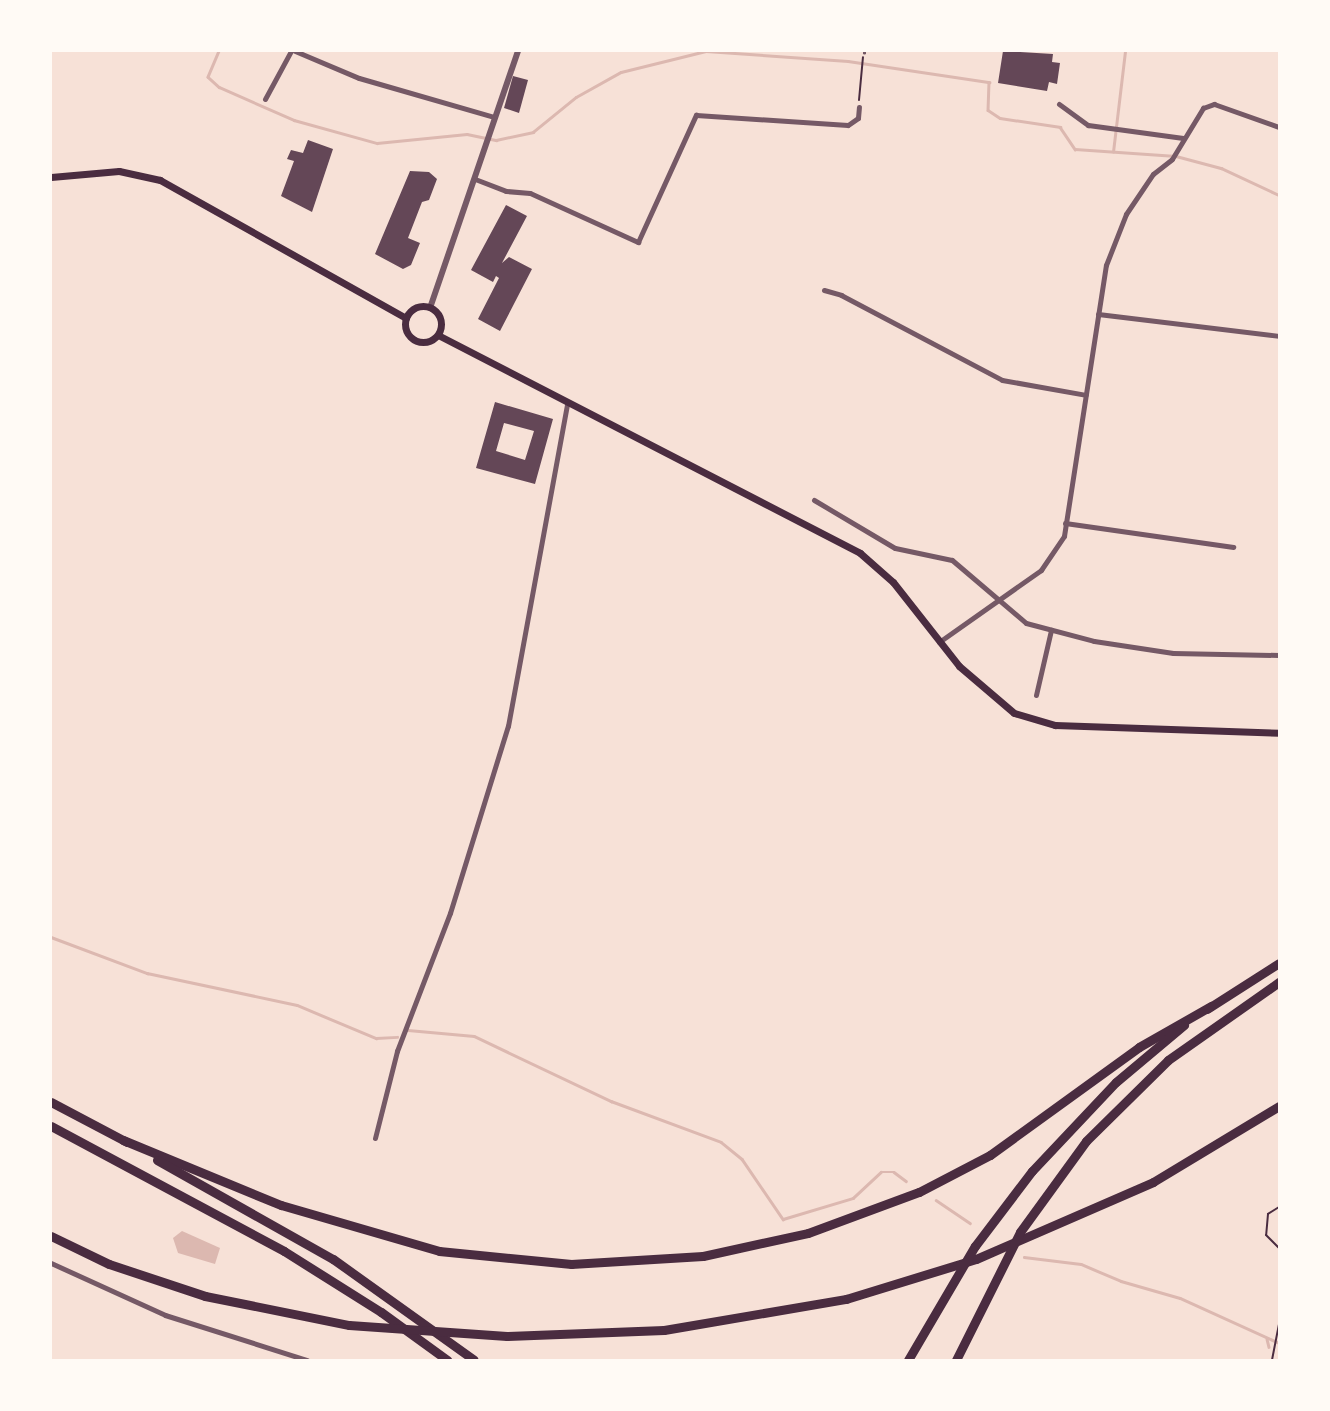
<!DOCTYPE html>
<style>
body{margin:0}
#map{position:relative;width:1330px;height:1411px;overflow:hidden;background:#f7e1d7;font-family:"Exo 2",sans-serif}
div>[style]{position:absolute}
.water>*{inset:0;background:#dcb8b0}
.stream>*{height:2.5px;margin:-1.25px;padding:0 1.25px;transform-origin:1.25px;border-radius:1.25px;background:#dcb8b0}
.building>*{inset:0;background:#644757}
.path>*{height:2px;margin:-1px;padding:0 1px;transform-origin:1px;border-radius:1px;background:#4a2c40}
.service>*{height:2.5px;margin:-1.25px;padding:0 1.25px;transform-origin:1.25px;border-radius:1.25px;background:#755966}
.minor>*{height:5px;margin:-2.5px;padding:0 2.5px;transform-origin:2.5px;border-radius:2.5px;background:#755966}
.tertiary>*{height:6px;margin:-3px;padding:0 3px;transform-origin:3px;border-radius:3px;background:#755966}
.secondary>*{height:7px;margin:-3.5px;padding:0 3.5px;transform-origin:3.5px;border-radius:3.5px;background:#4a2c40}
.secondary>.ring{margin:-3.5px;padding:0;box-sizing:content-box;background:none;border:7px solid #4a2c40;border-radius:50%}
.motorway>*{height:9px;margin:-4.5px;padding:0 4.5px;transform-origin:4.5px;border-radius:4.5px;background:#4a2c40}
span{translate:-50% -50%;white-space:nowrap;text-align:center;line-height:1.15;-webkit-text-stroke:6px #fffaf5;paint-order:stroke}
.frame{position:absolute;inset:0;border:52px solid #fffaf5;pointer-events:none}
</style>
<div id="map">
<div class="water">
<i style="clip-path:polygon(182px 1231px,220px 1248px,215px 1264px,178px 1253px,173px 1238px)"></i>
</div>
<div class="stream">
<i style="left:219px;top:51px;width:28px;rotate:113deg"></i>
<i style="left:208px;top:77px;width:15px;rotate:42deg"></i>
<i style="left:219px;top:87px;width:82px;rotate:23.7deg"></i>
<i style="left:294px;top:120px;width:86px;rotate:15.5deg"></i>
<i style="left:377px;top:143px;width:90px;rotate:-5.7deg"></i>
<i style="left:467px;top:134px;width:30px;rotate:12deg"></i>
<i style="left:496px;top:140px;width:38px;rotate:-12deg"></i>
<i style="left:533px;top:132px;width:55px;rotate:-39.1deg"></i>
<i style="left:576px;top:97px;width:51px;rotate:-29.1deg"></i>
<i style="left:621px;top:72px;width:88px;rotate:-13.9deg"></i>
<i style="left:706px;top:51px;width:142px;rotate:4deg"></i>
<i style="left:848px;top:61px;width:143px;rotate:8.5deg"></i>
<i style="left:989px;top:82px;width:28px;rotate:92deg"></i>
<i style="left:988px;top:110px;width:14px;rotate:34deg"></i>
<i style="left:1000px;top:118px;width:61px;rotate:8.5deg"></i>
<i style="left:1060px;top:127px;width:27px;rotate:56deg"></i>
<i style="left:1075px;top:149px;width:101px;rotate:4deg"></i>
<i style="left:1176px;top:156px;width:47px;rotate:14.9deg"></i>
<i style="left:1221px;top:168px;width:64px;rotate:25deg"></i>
<i style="left:1113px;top:152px;width:102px;rotate:-83.2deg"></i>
<i style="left:51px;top:937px;width:103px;rotate:20.6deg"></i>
<i style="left:147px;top:973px;width:153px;rotate:12deg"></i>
<i style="left:297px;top:1005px;width:86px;rotate:22.7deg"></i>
<i style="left:376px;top:1038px;width:21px;rotate:-3deg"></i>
<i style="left:408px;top:1030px;width:66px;rotate:5.2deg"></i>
<i style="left:474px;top:1036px;width:152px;rotate:25.4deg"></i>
<i style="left:611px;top:1101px;width:117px;rotate:20.4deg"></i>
<i style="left:721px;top:1142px;width:27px;rotate:39deg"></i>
<i style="left:742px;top:1159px;width:73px;rotate:55.7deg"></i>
<i style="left:783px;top:1219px;width:73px;rotate:-16.7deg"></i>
<i style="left:853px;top:1198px;width:38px;rotate:-43deg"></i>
<i style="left:881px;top:1172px;width:13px"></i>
<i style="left:894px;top:1172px;width:15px;rotate:37deg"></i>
<i style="left:936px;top:1200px;width:41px;rotate:34.1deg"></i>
<i style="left:1024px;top:1257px;width:57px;rotate:7deg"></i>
<i style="left:1081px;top:1264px;width:43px;rotate:23deg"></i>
<i style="left:1121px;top:1281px;width:61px;rotate:16.1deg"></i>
<i style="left:1180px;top:1298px;width:109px;rotate:24.4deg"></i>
<i style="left:1267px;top:1339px;width:8px;rotate:76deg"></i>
</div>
<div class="building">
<i style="clip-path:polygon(1003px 51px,1053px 54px,1052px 62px,1060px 63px,1057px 84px,1049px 82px,1047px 91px,998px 83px)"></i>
<i style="clip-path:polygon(513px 76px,528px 80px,519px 113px,504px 108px)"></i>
<i style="clip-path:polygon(308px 140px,333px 149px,312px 212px,281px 196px,294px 161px,287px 159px,291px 150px,303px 153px)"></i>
<i style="clip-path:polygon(410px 171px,429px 172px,437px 179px,429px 200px,422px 202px,408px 238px,420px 243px,411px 265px,403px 269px,375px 254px)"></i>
<i style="clip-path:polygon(506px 205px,527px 216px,502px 263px,509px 257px,532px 269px,500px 331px,478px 319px,499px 278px,496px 276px,493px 282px,471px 270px)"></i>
<i style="clip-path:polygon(evenodd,495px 402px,553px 419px,535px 484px,476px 468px,495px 402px,504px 423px,534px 431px,525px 460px,496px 451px,504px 423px)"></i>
</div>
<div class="path">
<i style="left:859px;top:100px;width:43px;rotate:-84.7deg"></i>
<i style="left:1279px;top:1207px;width:13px;rotate:148deg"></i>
<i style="left:1268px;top:1214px;width:21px;rotate:95deg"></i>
<i style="left:1266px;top:1235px;width:18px;rotate:45deg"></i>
<i style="left:1272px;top:1360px;width:36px;rotate:-79deg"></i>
</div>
<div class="service">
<i style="left:864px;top:53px;width:2px;rotate:-90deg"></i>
</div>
<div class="minor">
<i style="left:295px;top:51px;width:69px;rotate:22.9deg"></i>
<i style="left:359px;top:78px;width:141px;rotate:16.1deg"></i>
<i style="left:265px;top:99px;width:55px;rotate:-61.6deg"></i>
<i style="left:1059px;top:104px;width:36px;rotate:36deg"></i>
<i style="left:1088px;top:125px;width:96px;rotate:7.8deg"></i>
<i style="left:475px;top:179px;width:33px;rotate:21deg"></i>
<i style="left:506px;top:191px;width:24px;rotate:5deg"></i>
<i style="left:530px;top:193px;width:119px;rotate:24.4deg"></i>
<i style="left:638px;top:242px;width:140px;rotate:-65.5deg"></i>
<i style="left:696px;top:115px;width:152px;rotate:3.8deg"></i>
<i style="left:848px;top:125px;width:12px;rotate:-35deg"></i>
<i style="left:858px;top:118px;width:11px;rotate:-85deg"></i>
<i style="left:824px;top:290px;width:18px;rotate:16deg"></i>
<i style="left:841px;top:295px;width:182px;rotate:27.8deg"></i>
<i style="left:1002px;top:380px;width:85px;rotate:10.1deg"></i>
<i style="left:1098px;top:314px;width:182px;rotate:6.9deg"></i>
<i style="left:814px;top:500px;width:94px;rotate:30.7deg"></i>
<i style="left:895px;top:548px;width:58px;rotate:11.9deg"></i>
<i style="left:952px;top:560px;width:97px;rotate:40.4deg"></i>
<i style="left:1026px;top:623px;width:70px;rotate:14.8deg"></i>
<i style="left:1094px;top:641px;width:80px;rotate:8.6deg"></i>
<i style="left:1173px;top:653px;width:106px;rotate:1.1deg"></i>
<i style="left:1065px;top:523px;width:170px;rotate:8.1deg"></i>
<i style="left:939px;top:642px;width:125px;rotate:-35.2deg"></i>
<i style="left:1041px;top:570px;width:41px;rotate:-55.9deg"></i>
<i style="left:1064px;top:536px;width:274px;rotate:-81.2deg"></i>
<i style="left:1106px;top:265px;width:55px;rotate:-68.6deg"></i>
<i style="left:1126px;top:214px;width:48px;rotate:-56deg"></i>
<i style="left:1153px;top:174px;width:24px;rotate:-38deg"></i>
<i style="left:1172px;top:159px;width:60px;rotate:-58.7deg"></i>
<i style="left:1203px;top:108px;width:12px;rotate:-20deg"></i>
<i style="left:1214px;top:104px;width:69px;rotate:19.5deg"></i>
<i style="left:1036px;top:695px;width:67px;rotate:-77deg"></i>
<i style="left:375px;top:1138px;width:90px;rotate:-75.8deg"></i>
<i style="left:397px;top:1051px;width:148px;rotate:-69deg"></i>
<i style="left:450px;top:913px;width:196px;rotate:-72.8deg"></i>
<i style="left:508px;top:726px;width:328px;rotate:-79.6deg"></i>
<i style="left:51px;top:1263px;width:125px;rotate:24.5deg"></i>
<i style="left:165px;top:1315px;width:149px;rotate:17.6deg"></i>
</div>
<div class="tertiary">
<i style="left:430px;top:308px;width:272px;rotate:-71.1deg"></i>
</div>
<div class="secondary">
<i style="left:51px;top:177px;width:68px;rotate:-5deg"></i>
<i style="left:119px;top:171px;width:42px;rotate:12.4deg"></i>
<i style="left:160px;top:180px;width:282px;rotate:29.3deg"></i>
<i class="ring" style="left:405px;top:306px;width:29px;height:29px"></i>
<i style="left:438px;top:335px;width:475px;rotate:27.3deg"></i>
<i style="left:860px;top:553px;width:44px;rotate:41.3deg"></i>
<i style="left:893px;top:582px;width:107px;rotate:51.8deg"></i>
<i style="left:959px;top:666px;width:72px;rotate:40.5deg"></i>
<i style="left:1014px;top:713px;width:43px;rotate:16.3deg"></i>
<i style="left:1055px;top:725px;width:224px;rotate:2deg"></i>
</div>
<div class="motorway">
<i style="left:1207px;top:1009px;width:85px;rotate:-32.6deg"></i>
<i style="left:51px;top:1102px;width:86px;rotate:27.8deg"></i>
<i style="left:51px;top:1126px;width:264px;rotate:28.2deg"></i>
<i style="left:284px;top:1251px;width:115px;rotate:32.2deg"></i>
<i style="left:381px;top:1312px;width:82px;rotate:36deg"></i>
<i style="left:123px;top:1140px;width:171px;rotate:22.4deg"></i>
<i style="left:281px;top:1205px;width:165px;rotate:16.2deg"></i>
<i style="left:439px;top:1251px;width:133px;rotate:5.6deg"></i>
<i style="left:571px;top:1264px;width:132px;rotate:-3.5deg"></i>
<i style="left:703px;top:1256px;width:107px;rotate:-12.4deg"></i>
<i style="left:808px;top:1233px;width:118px;rotate:-20.3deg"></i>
<i style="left:919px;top:1192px;width:80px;rotate:-27.5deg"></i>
<i style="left:990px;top:1155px;width:184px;rotate:-35.9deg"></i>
<i style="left:1139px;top:1047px;width:83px;rotate:-29.7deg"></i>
<i style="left:157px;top:1160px;width:202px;rotate:29.4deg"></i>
<i style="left:333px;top:1259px;width:173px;rotate:35.6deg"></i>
<i style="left:51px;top:1236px;width:64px;rotate:25.8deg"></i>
<i style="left:109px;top:1264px;width:101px;rotate:18.4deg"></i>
<i style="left:205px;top:1296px;width:147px;rotate:11.4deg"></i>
<i style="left:349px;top:1325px;width:158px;rotate:4deg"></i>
<i style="left:507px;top:1336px;width:157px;rotate:-2.2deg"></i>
<i style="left:664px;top:1330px;width:185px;rotate:-9.7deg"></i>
<i style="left:846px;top:1299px;width:136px;rotate:-17.1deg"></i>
<i style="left:976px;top:1259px;width:193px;rotate:-23.5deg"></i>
<i style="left:1153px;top:1182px;width:147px;rotate:-31.1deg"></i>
<i style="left:908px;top:1360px;width:132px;rotate:-59.6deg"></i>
<i style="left:975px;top:1246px;width:94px;rotate:-52.8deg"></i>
<i style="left:1032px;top:1171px;width:122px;rotate:-46.7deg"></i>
<i style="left:1116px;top:1082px;width:89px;rotate:-40deg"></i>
<i style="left:956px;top:1360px;width:143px;rotate:-63.4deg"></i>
<i style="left:1020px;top:1232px;width:112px;rotate:-54deg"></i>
<i style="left:1086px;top:1141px;width:115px;rotate:-44.6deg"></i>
<i style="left:1168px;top:1060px;width:136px;rotate:-35.1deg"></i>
</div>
<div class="frame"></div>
</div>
